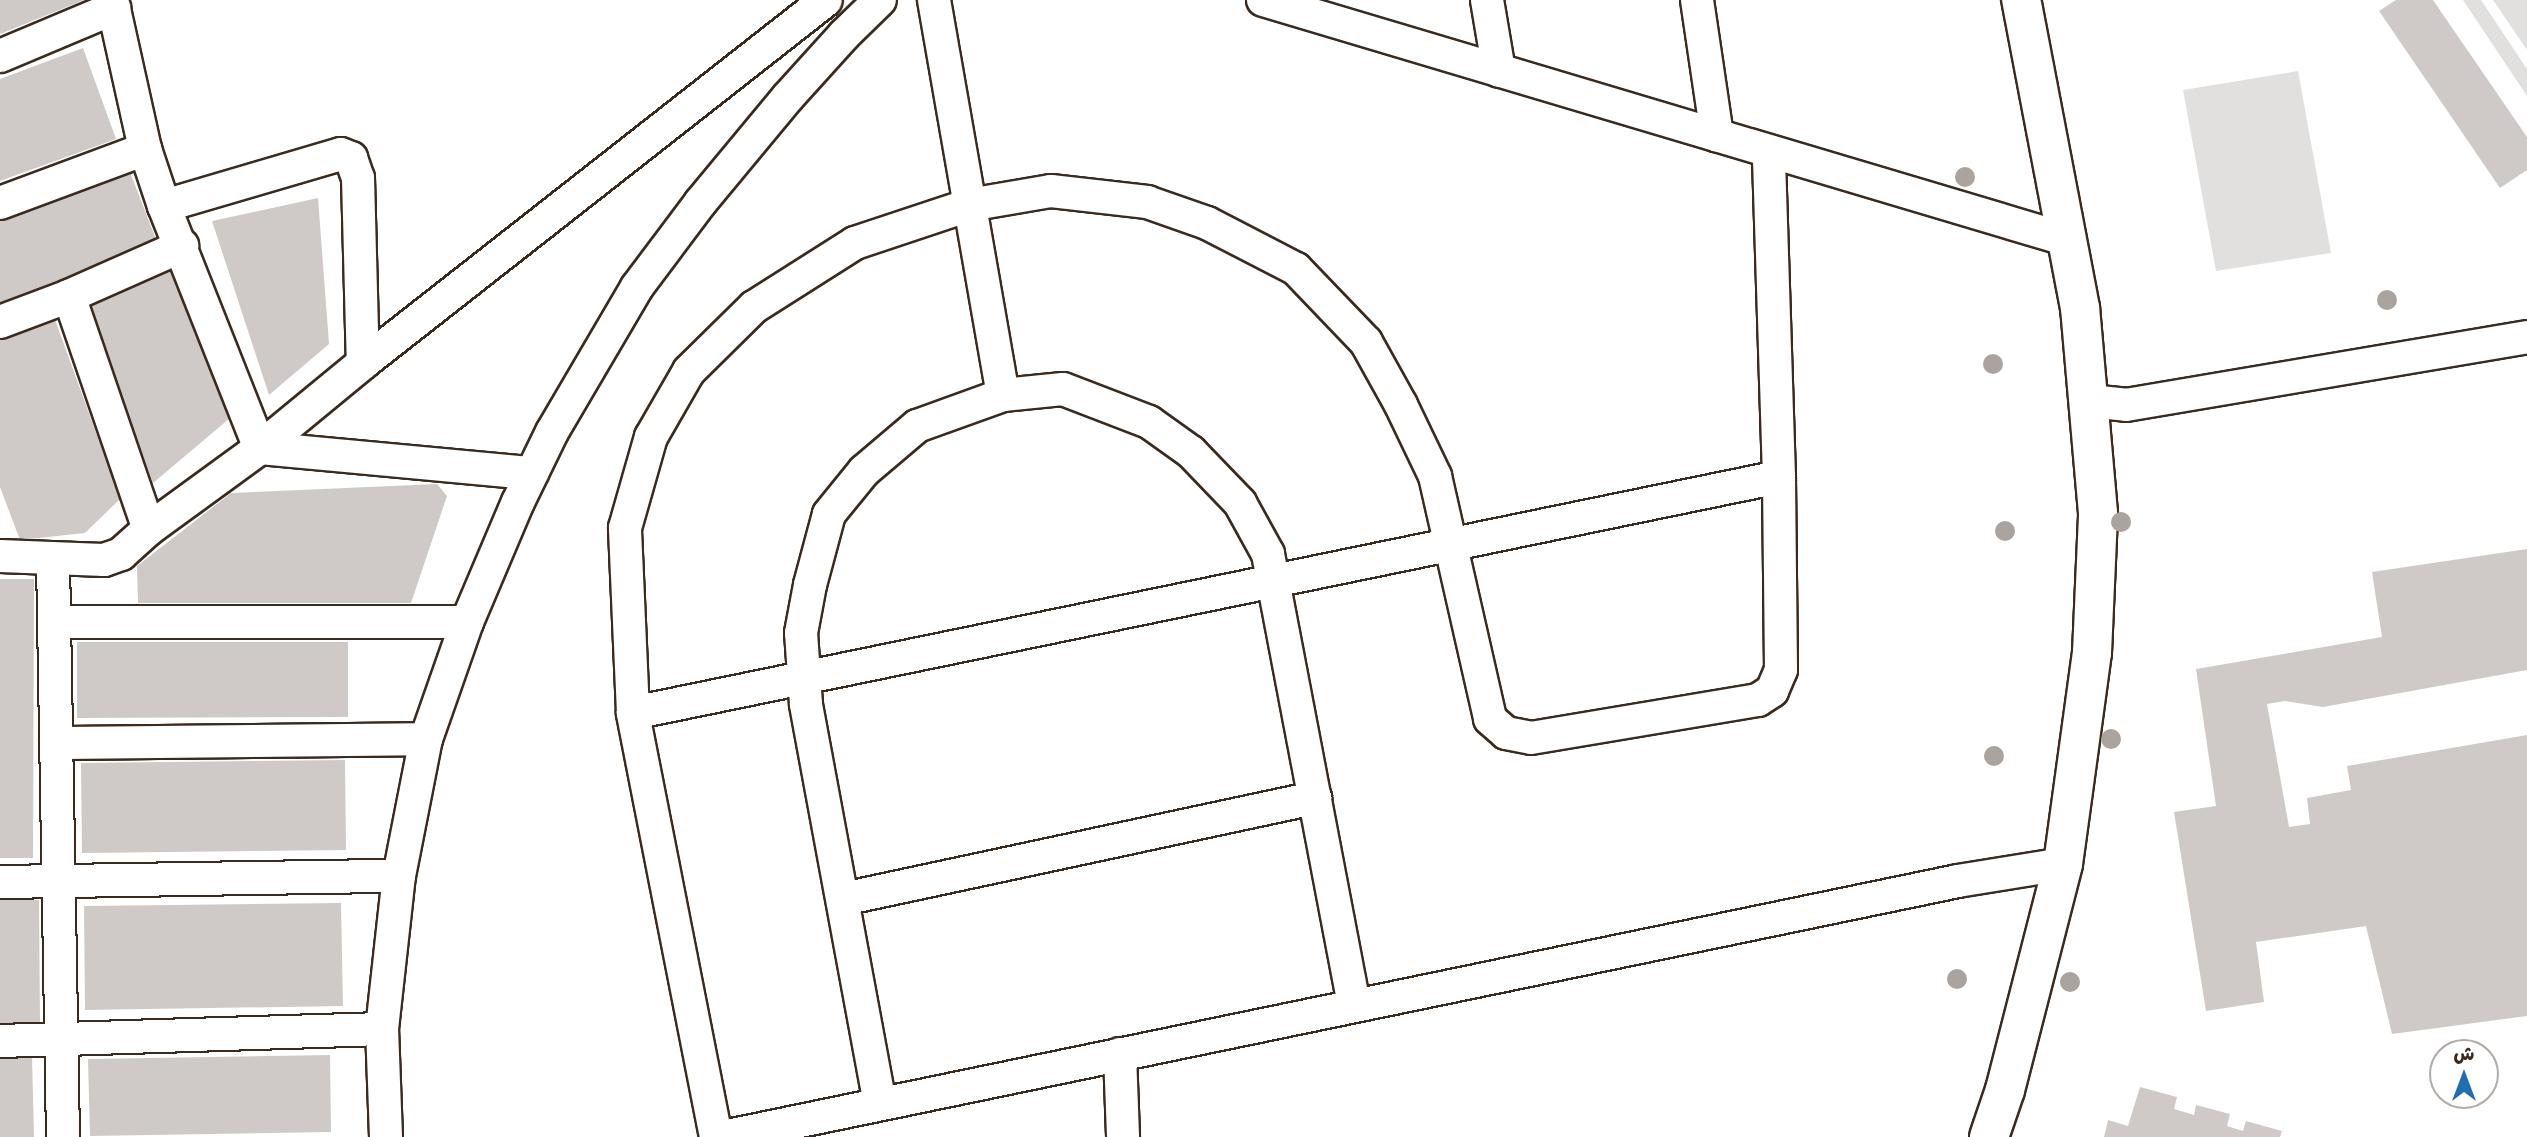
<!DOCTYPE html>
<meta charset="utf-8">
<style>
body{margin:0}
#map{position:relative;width:2527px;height:1137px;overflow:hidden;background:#fff;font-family:"Architects Daughter","Playpen Sans Arabic",sans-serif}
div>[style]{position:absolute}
.green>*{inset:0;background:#e2e0de}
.building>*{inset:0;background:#cfcac7}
.roads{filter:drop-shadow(2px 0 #3b2a1e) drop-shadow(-2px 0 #3b2a1e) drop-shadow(0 2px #3b2a1e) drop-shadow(0 -2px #3b2a1e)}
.minor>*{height:32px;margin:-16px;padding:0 16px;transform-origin:16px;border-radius:16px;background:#fff}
.secondary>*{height:38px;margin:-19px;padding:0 19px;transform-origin:19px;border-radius:19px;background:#fff}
.trees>*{width:20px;height:20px;margin:-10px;border-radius:50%;background:#aaa39e}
span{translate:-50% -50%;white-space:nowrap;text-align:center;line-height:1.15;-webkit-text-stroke:6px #fff;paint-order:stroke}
.north{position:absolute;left:2429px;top:1039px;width:70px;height:70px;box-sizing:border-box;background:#fff;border:2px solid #b1aaa5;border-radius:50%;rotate:0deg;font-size:19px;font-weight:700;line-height:28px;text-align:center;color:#3b2a1e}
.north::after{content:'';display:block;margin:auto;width:24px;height:32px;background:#1f6fb2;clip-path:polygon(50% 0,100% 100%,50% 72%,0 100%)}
</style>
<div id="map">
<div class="green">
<i style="clip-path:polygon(2463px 0,2481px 0,2527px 69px,2527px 96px)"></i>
<i style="clip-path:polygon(2493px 0,2527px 0,2527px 50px)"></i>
<i style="clip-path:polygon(2298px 71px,2331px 253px,2216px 271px,2183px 90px)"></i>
</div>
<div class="building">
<i style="clip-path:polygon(0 0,84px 0,0 34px)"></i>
<i style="clip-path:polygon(2396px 0,2433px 0,2527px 137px,2527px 170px,2500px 188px,2379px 11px)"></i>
<i style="clip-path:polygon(83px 48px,116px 139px,0 181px,0 79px)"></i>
<i style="clip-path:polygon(128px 167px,159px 247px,0 309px,0 217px)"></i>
<i style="clip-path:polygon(318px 198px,329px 344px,269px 395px,212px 221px)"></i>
<i style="clip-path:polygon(184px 257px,236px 413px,153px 483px,86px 299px)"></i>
<i style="clip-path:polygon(53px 314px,120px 499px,85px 533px,20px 540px,0 487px,0 337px)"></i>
<i style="clip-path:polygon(437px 484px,447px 496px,411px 603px,138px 603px,137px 566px,231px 493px)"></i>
<i style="clip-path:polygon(2527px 549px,2527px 670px,2323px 707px,2285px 701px,2267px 704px,2289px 827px,2310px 824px,2307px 798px,2351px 790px,2347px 766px,2527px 735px,2527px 1016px,2392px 1034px,2366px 926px,2256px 942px,2264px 1002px,2206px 1011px,2174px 812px,2216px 806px,2196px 669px,2382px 637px,2372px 572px)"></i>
<i style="clip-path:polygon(0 579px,34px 579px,33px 858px,0 858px)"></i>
<i style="clip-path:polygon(77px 642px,348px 642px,348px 717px,77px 718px)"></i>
<i style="clip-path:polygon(345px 760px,346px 850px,82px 853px,81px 763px)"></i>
<i style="clip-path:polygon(0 900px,39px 900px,40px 1024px,0 1024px)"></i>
<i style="clip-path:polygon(341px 903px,343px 1006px,85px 1010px,84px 906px)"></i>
<i style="clip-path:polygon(330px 1055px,331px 1132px,90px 1136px,88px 1059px)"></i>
<i style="clip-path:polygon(32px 1057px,34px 1137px,0 1137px,0 1058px)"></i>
<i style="clip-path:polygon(2140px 1087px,2177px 1097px,2174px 1109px,2194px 1115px,2196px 1105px,2230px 1114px,2227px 1126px,2243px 1131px,2246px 1121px,2282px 1131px,2280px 1137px,2104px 1137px,2108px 1120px,2128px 1126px)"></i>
</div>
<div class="roads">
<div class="minor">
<i style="left:112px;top:0;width:153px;rotate:77.5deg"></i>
<i style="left:145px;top:149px;width:60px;rotate:71.6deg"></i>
<i style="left:164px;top:206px;width:260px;rotate:68.4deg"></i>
<i style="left:260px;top:448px;width:273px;rotate:5.3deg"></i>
<i style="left:934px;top:0;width:401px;rotate:80.1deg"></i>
<i style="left:1263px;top:0;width:840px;rotate:16.6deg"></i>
<i style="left:1487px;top:0;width:72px;rotate:80.4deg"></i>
<i style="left:1697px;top:0;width:137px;rotate:81.6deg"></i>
<i style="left:0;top:56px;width:124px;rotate:-22.8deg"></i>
<i style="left:0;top:203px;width:155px;rotate:-20.4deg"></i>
<i style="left:164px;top:206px;width:184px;rotate:-16.4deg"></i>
<i style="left:341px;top:154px;width:11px;rotate:22deg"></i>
<i style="left:351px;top:158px;width:21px;rotate:71deg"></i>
<i style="left:358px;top:178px;width:185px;rotate:88.5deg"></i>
<i style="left:69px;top:296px;width:246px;rotate:71.1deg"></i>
<i style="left:0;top:322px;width:74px;rotate:-20.6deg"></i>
<i style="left:69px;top:296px;width:124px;rotate:-23.9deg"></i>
<i style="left:2090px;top:401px;width:36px;rotate:6deg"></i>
<i style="left:2126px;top:405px;width:407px;rotate:-9.6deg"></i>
<i style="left:0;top:556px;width:104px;rotate:2.2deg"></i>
<i style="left:104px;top:560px;width:18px;rotate:-19deg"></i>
<i style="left:121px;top:554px;width:38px;rotate:-42deg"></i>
<i style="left:149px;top:529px;width:137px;rotate:-36.1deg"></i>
<i style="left:260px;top:448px;width:134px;rotate:-39.5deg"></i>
<i style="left:363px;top:363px;width:588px;rotate:-38.1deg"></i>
<i style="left:53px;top:559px;width:578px;rotate:89.01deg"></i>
<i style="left:54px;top:622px;width:413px"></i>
<i style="left:633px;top:713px;width:1170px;rotate:-11.64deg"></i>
<i style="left:56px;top:743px;width:370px;rotate:-0.6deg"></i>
<i style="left:0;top:882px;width:399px;rotate:-0.9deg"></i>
<i style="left:843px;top:899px;width:483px;rotate:-12.1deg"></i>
<i style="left:0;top:1041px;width:382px;rotate:-1.8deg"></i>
<i style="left:1120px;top:1054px;width:83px;rotate:87.9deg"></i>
<i style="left:880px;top:1104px;width:407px;rotate:-100.5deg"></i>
<i style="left:806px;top:704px;width:71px;rotate:-94deg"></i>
<i style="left:801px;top:633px;width:49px;rotate:-79.4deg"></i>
<i style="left:810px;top:585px;width:73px;rotate:-75deg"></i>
<i style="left:829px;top:514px;width:55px;rotate:-50.9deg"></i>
<i style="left:864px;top:471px;width:70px;rotate:-40.3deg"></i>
<i style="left:917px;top:426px;width:91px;rotate:-19.8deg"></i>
<i style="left:1003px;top:395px;width:60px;rotate:-5.7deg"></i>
<i style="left:1063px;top:389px;width:92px;rotate:21deg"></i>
<i style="left:1149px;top:422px;width:52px;rotate:35.5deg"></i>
<i style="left:1191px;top:452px;width:71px;rotate:46.1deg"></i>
<i style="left:1240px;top:503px;width:58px;rotate:61.2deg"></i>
<i style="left:1268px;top:554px;width:460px;rotate:79.2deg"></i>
<i style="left:386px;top:1137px;width:108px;rotate:-92.1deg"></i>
<i style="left:382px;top:1029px;width:154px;rotate:-83.7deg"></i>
<i style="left:399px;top:876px;width:140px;rotate:-78.9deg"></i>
<i style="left:426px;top:739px;width:124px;rotate:-70.7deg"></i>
<i style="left:467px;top:622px;width:130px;rotate:-67deg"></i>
<i style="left:518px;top:502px;width:78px;rotate:-64.1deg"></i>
<i style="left:552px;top:432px;width:168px;rotate:-59.6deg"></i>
<i style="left:637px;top:287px;width:105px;rotate:-53.1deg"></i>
<i style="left:700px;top:203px;width:138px;rotate:-50.3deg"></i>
<i style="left:788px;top:97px;width:84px;rotate:-47.9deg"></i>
<i style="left:844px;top:35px;width:50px;rotate:-44.2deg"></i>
<i style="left:716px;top:1137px;width:432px;rotate:-101.1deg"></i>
<i style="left:633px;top:713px;width:185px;rotate:-92.5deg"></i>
<i style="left:625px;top:528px;width:95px;rotate:-74.1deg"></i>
<i style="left:651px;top:437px;width:76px;rotate:-60.1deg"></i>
<i style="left:689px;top:371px;width:91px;rotate:-44.6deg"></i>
<i style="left:754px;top:307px;width:120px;rotate:-32.4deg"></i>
<i style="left:855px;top:243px;width:120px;rotate:-18.4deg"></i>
<i style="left:969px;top:205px;width:83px;rotate:-9.7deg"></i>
<i style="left:1051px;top:191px;width:97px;rotate:6.5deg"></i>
<i style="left:1147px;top:202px;width:64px;rotate:19.3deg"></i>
<i style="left:1207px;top:223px;width:100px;rotate:27.3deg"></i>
<i style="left:1296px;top:269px;width:101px;rotate:46.2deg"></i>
<i style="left:1366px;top:342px;width:72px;rotate:60.9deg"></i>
<i style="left:1401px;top:405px;width:79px;rotate:64.4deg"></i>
<i style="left:1435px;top:476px;width:249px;rotate:77.2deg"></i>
<i style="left:1490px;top:719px;width:21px;rotate:41deg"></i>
<i style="left:1506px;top:733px;width:25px;rotate:11deg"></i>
<i style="left:1531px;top:738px;width:230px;rotate:-9.5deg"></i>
<i style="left:1758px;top:700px;width:17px;rotate:-33deg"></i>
<i style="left:1772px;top:691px;width:23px;rotate:-67deg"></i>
<i style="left:1781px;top:670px;width:193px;rotate:-90.6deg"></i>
<i style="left:1779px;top:477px;width:326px;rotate:-91.8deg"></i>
<i style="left:723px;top:1137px;width:1261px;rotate:-11.71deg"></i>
<i style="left:1958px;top:881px;width:106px;rotate:-9.2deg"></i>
</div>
<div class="secondary">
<i style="left:1989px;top:1137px;width:50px;rotate:-71.2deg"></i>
<i style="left:2005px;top:1090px;width:233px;rotate:-75.6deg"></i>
<i style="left:2063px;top:864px;width:213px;rotate:-82.2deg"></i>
<i style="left:2092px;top:653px;width:140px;rotate:-87.5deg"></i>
<i style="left:2098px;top:513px;width:206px;rotate:-95deg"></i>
<i style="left:2080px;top:308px;width:314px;rotate:-100.8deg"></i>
</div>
</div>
<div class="trees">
<i style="left:1965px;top:177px"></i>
<i style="left:2387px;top:300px"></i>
<i style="left:1993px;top:364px"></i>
<i style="left:2121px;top:522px"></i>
<i style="left:2005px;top:531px"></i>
<i style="left:2111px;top:739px"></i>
<i style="left:1994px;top:756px"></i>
<i style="left:1957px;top:979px"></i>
<i style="left:2070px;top:982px"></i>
</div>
<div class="north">ش</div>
</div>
